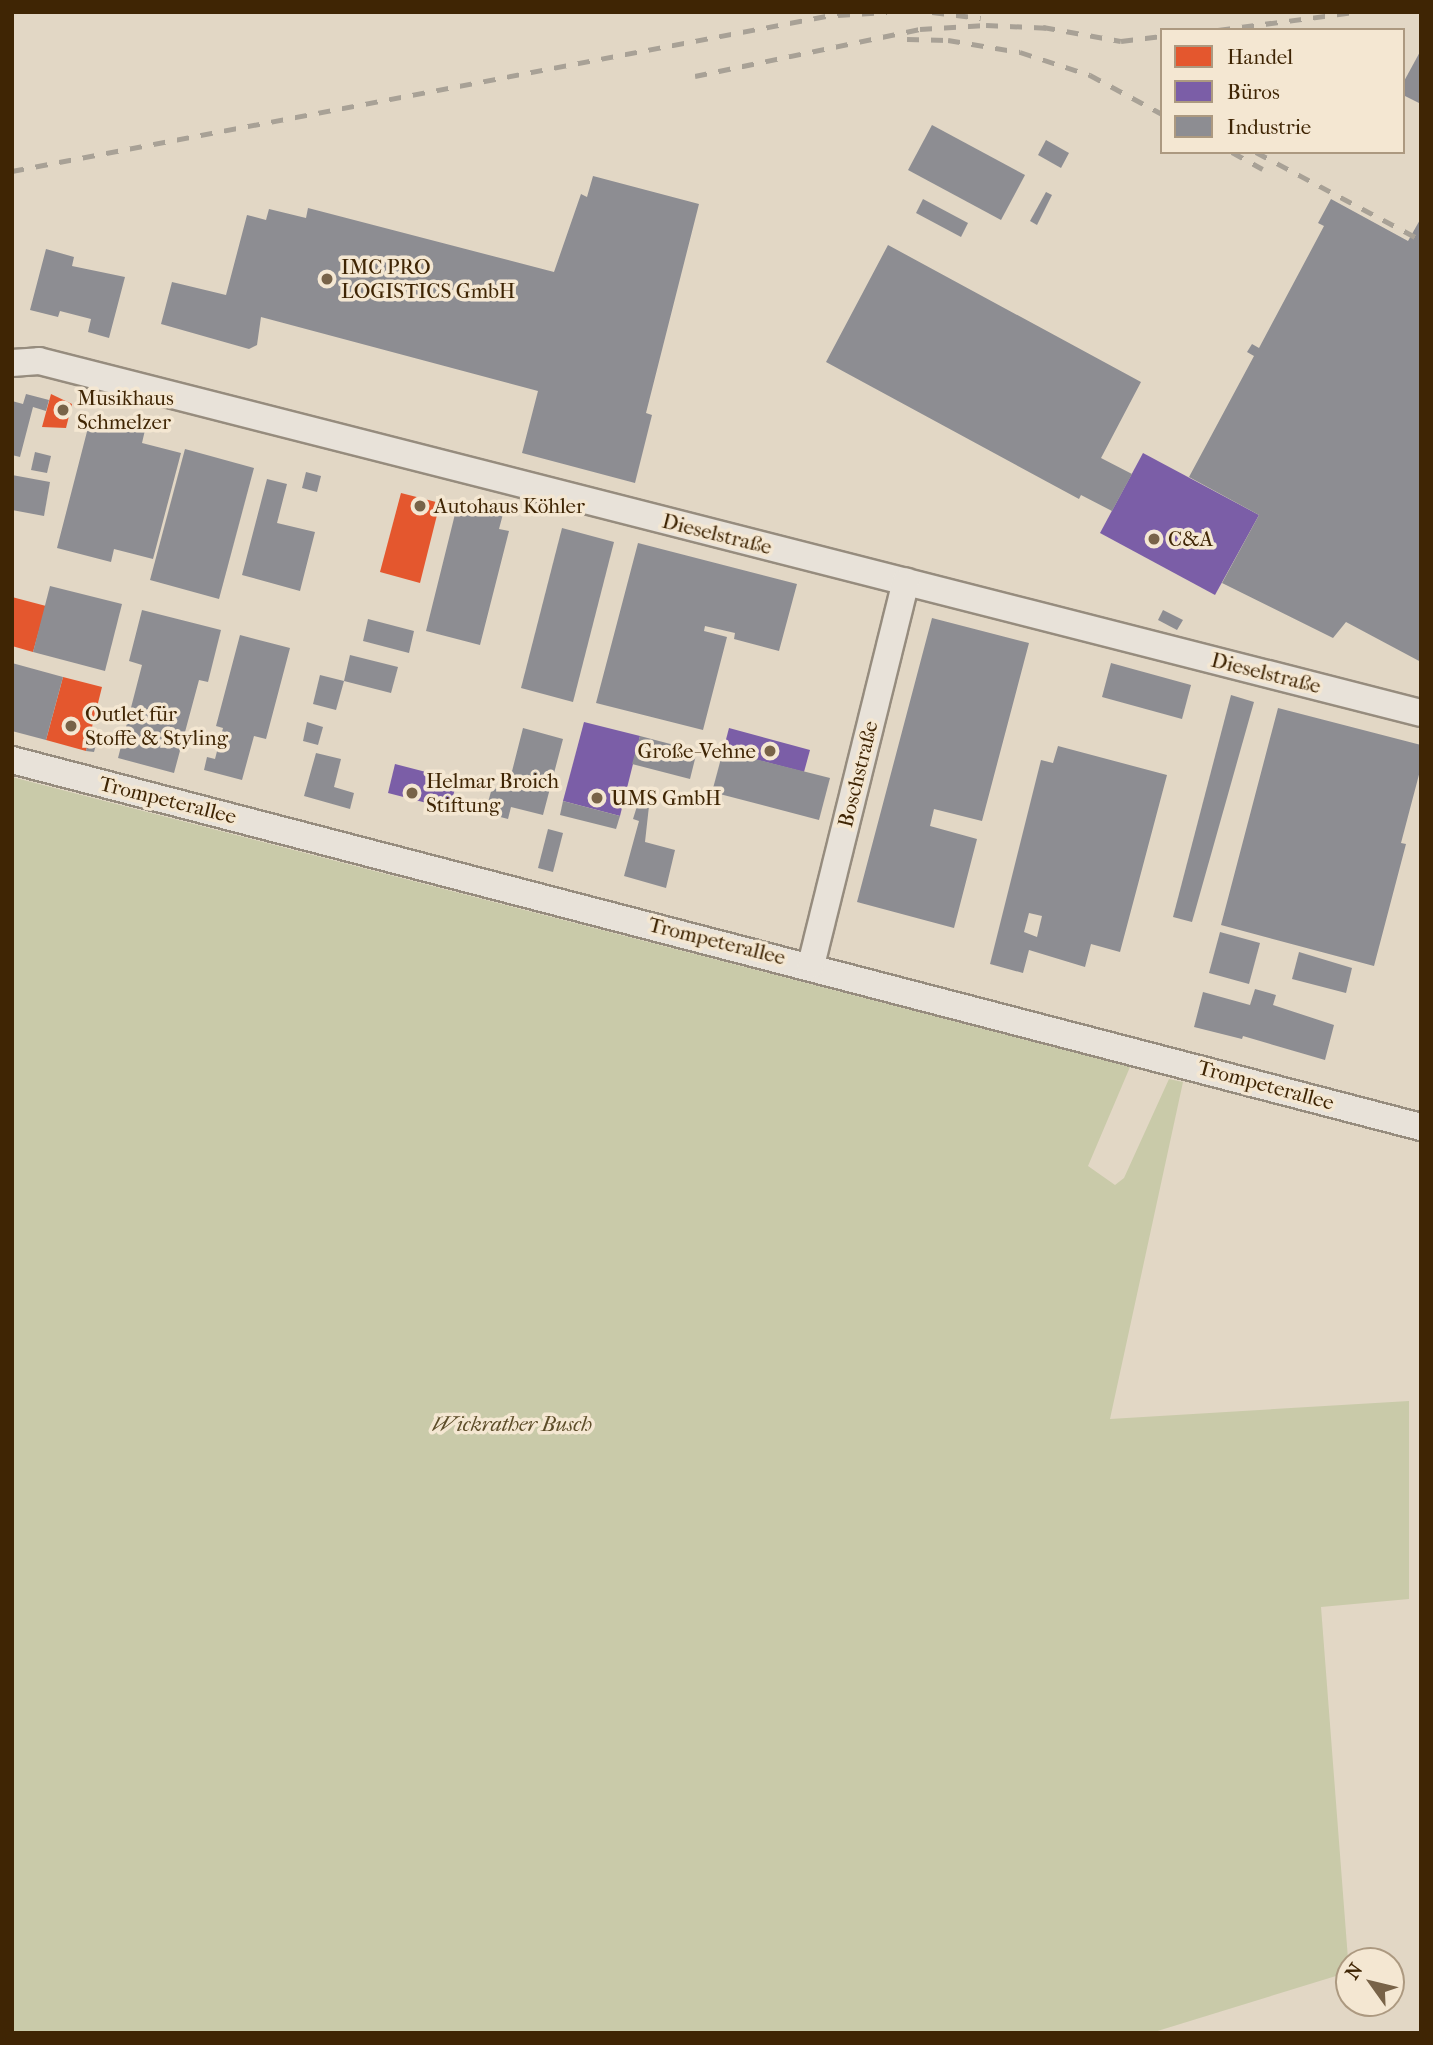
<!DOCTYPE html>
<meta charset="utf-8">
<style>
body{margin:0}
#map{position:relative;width:1433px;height:2045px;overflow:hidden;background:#e2d7c5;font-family:"IM FELL French Canon",serif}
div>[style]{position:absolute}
.green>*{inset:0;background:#c9caa9}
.shops>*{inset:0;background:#e4572e}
.offices>*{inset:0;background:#7b5ea7}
.industry>*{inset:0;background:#8d8d92}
.roads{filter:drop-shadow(2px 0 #968c7e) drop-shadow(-2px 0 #968c7e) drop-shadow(0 2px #968c7e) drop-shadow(0 -2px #968c7e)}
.minor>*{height:26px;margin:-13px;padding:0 13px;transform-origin:13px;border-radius:13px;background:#e8e2d9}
.rail>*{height:5px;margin-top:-2.5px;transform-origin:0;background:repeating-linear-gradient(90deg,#a8a196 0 12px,transparent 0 24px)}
.dots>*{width:19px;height:19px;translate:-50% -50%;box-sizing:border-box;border:4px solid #f4e7d2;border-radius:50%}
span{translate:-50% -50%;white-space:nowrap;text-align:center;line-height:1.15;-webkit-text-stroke:7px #f4e7d2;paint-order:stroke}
.poi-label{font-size:21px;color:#3f2504}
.left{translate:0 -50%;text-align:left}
.right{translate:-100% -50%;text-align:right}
.street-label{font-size:21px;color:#3f2504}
.park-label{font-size:21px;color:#5c4c28;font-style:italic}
.frame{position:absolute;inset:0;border:14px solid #3f2504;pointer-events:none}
.legend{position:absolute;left:1160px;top:28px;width:245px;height:126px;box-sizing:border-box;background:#f4e7d2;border:2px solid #ac9980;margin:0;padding:9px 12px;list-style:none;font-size:21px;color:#3f2504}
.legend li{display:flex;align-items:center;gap:14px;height:35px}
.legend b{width:35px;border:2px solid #ac9980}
.north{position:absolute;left:1335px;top:1947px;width:70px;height:70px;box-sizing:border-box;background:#f4e7d2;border:2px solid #ac9980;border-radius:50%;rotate:304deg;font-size:19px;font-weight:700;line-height:28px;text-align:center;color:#3f2504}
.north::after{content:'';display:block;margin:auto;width:24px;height:32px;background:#786348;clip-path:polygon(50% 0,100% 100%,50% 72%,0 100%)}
</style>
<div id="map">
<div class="green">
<i style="clip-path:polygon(12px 777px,1130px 1067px,1088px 1166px,1115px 1185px,1124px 1178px,1169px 1079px,1183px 1082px,1110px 1419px,1409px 1401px,1409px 1599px,1321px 1607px,1349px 1972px,1151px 2033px,12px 2033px)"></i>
</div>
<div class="shops">
<i style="clip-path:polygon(51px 394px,72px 404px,66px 428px,42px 427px)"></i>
<i style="clip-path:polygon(401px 493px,440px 503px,420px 583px,380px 572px)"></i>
<i style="clip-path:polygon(12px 597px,46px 606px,33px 652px,12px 646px)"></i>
<i style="clip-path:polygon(63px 677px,102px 687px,86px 751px,46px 740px)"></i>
</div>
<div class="offices">
<i style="clip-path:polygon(1143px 453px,1259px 515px,1215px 595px,1100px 533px)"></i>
<i style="clip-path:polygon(584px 722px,640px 736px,620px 816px,563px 801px)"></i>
<i style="clip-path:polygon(729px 728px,810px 750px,804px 772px,723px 751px)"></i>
<i style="clip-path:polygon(395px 764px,457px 780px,450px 809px,388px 793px)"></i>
</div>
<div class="industry">
<i style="clip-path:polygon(1421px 50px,1421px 104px,1403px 95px,1403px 83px)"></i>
<i style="clip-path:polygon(932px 125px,1025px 175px,1001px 220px,908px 170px)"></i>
<i style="clip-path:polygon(1046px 140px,1069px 153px,1061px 168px,1038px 155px)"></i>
<i style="clip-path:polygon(593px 176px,699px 204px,646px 413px,652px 415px,635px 483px,522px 453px,538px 391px,261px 317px,257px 345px,249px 349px,161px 324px,172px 282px,226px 295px,247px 215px,266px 220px,269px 209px,306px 218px,308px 208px,554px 272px,581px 194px,587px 197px)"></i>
<i style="clip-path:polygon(1046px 192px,1052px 195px,1037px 225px,1030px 221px)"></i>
<i style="clip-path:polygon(923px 199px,968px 223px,961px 237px,916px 213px)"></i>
<i style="clip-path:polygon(1331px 199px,1408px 241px,1421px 218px,1421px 662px,1346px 622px,1333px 638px,1222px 583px,1259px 515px,1189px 477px,1254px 356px,1247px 352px,1252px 344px,1259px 348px,1324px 226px,1318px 223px)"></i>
<i style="clip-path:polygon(888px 245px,1141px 382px,1101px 458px,1132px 474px,1112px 511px,1081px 495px,1079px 499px,826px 362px)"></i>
<i style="clip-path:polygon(46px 249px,74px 257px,72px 266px,125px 277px,109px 338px,88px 332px,91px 319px,60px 311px,58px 317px,30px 310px)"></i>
<i style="clip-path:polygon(26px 394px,49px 400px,46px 411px,33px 407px,20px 457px,12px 455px,12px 401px,23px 404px)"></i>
<i style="clip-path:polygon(91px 416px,129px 422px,145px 430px,142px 443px,181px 453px,153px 559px,114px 549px,111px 562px,57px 548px)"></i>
<i style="clip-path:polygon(185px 449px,254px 468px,219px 599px,150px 580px)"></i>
<i style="clip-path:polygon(35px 452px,51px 456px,47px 473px,31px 470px)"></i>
<i style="clip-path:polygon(306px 472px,321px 476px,317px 492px,302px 488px)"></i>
<i style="clip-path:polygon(12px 475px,50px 482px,44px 516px,12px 510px)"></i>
<i style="clip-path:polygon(267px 479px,287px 484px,277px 523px,315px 532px,300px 591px,242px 575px)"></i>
<i style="clip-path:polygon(458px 502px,503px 514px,499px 529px,509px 531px,480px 645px,426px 631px)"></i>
<i style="clip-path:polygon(562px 528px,614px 542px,573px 702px,521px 688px)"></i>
<i style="clip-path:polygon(638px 543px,797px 584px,779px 651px,734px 639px,735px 633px,705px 626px,704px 631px,727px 637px,703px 730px,596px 703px)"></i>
<i style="clip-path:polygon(50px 586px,122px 604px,105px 671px,33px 652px)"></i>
<i style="clip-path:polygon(142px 610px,221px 630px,208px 682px,199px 680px,174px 773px,118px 758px,142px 665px,129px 661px)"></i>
<i style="clip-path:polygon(1163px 610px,1183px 620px,1177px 630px,1158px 620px)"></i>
<i style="clip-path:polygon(932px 618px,1029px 643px,982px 821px,934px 809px,930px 826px,977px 839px,954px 928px,857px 902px)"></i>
<i style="clip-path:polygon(368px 619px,414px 631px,409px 653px,363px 641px)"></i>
<i style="clip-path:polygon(240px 635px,290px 648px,266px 739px,254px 736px,242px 780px,204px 770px,207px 757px,215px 759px,223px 728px,216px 726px)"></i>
<i style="clip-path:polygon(350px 655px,398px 667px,391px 693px,344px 681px)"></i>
<i style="clip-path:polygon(12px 663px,63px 677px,46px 740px,12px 731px)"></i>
<i style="clip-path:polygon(1111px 663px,1191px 685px,1182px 719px,1102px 697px)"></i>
<i style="clip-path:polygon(320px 675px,344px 681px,336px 710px,313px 704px)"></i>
<i style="clip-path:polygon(1231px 695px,1254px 702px,1192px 922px,1173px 917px)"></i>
<i style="clip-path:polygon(1278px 708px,1421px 745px,1421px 767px,1401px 843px,1406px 844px,1374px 966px,1221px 925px)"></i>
<i style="clip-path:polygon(307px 722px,323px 727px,318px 745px,303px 741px)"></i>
<i style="clip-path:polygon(523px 728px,563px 739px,543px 815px,511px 807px,508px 819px,485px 813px,492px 788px,507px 791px)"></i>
<i style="clip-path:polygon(90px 735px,98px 737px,94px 752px,86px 751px)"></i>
<i style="clip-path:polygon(640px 736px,697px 751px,690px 779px,632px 764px)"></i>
<i style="clip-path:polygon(evenodd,1058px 746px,1167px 775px,1120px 952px,1091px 944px,1085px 967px,1029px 950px,1023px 973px,990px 964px,1041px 760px,1053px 763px,1058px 746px,1029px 913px,1042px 916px,1037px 937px,1024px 932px,1029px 913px)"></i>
<i style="clip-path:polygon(723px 751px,830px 778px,819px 820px,712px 792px)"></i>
<i style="clip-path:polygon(316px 753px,341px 759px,334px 787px,354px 793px,350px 809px,304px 796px)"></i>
<i style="clip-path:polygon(563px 801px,620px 816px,616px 829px,560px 815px)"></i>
<i style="clip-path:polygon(638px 803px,649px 806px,645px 842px,675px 850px,666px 888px,624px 876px,639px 821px,633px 819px)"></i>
<i style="clip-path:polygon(548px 829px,563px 833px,553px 872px,538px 868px)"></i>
<i style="clip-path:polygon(1220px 932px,1260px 943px,1249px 984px,1209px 973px)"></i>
<i style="clip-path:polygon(1299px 952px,1352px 968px,1346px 993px,1292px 979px)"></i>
<i style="clip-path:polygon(1255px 989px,1276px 995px,1273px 1005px,1334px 1025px,1325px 1060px,1243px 1036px,1242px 1039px,1194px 1027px,1203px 992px,1250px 1005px)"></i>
</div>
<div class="roads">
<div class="minor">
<i style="left:12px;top:363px;width:27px;rotate:-4deg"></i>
<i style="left:39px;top:361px;width:1426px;rotate:14.29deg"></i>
<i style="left:12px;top:760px;width:1456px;rotate:14.6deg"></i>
<i style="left:811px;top:965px;width:395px;rotate:-76.1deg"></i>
</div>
</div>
<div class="rail">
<i style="left:932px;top:12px;width:49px;rotate:7deg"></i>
<i style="left:838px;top:15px;width:49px;rotate:-3.5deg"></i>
<i style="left:1043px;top:27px;width:79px;rotate:10.2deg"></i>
<i style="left:1121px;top:41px;width:41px;rotate:-7deg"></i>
<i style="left:1218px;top:30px;width:137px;rotate:-7.5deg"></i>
<i style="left:907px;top:39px;width:41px;rotate:1.4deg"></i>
<i style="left:948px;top:40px;width:73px;rotate:9.5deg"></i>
<i style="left:1020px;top:52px;width:74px;rotate:18.2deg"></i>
<i style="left:1090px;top:75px;width:82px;rotate:28.4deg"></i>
<i style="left:695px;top:76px;width:230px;rotate:-11.8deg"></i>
<i style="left:920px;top:29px;width:66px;rotate:-3.5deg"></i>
<i style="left:986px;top:25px;width:65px;rotate:2.6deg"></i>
<i style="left:1232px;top:152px;width:35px;rotate:29deg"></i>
<i style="left:1256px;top:152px;width:187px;rotate:28.1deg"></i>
<i style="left:12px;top:171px;width:850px;rotate:-10.78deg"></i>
</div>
<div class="dots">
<i style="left:327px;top:279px;background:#786348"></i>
<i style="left:63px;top:410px;background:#786348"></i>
<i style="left:420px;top:506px;background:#786348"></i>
<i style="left:1154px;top:539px;background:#786348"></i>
<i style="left:71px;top:726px;background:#786348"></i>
<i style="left:770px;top:751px;background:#786348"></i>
<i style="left:412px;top:793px;background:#786348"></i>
<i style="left:597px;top:798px;background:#786348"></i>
</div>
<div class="poi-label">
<span class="left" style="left:341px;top:279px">IMC PRO<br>LOGISTICS GmbH</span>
<span class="left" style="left:77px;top:410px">Musikhaus<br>Schmelzer</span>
<span class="left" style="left:434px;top:506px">Autohaus Köhler</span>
<span class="left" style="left:1168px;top:539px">C&amp;A</span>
<span class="left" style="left:85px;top:726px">Outlet für<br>Stoffe &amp; Styling</span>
<span class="right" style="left:756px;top:751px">Große-Vehne</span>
<span class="left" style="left:426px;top:793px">Helmar Broich<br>Stiftung</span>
<span class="left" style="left:611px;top:798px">UMS GmbH</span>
</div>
<div class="street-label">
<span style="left:717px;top:534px;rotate:14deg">Dieselstraße</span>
<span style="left:1266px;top:673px;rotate:14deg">Dieselstraße</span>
<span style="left:858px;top:774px;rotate:-76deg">Boschstraße</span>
<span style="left:168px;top:800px;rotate:14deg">Trompeterallee</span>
<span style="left:717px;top:941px;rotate:14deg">Trompeterallee</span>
<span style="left:1266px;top:1085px;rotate:15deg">Trompeterallee</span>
</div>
<div class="park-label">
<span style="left:512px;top:1424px">Wickrather Busch</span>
</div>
<div class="frame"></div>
<ul class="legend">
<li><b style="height:19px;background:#e4572e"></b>Handel</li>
<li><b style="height:19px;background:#7b5ea7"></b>Büros</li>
<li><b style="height:19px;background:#8d8d92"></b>Industrie</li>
</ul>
<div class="north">N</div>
</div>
